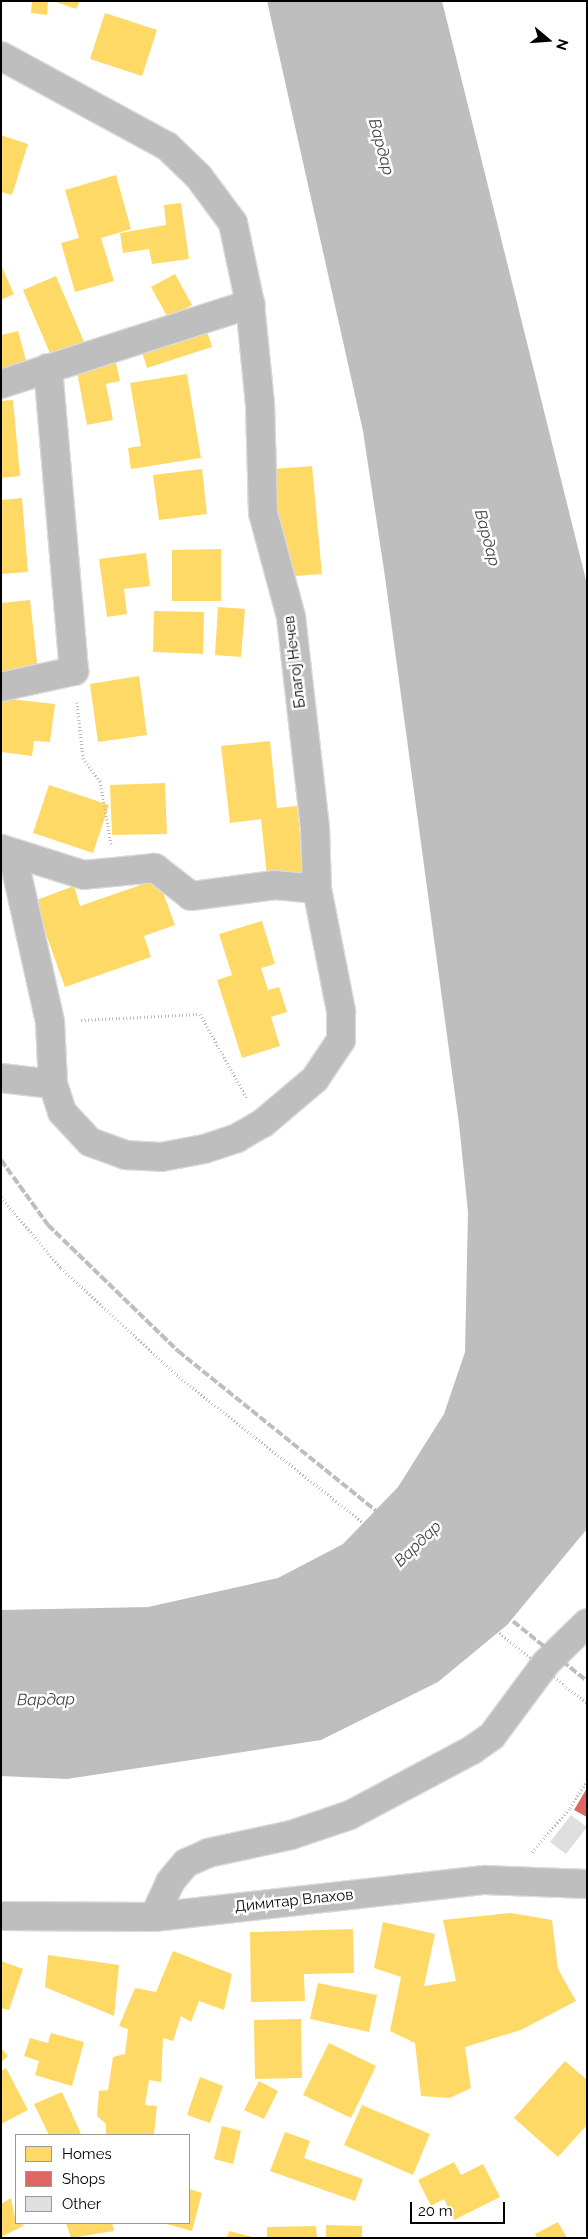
<!DOCTYPE html>
<meta charset="utf-8">
<style>
body{margin:0}
#map{position:relative;width:588px;height:2239px;overflow:hidden;background:#fff;font-family:Raleway,sans-serif}
div>[style]{position:absolute}
.water>*{inset:0;background:#bebebe}
.homes>*{inset:0;background:#ffd966}
.shops>*{inset:0;background:#e06666}
.building>*{inset:0;background:#dfdfdf}
.path>*{height:3px;margin-top:-1.5px;transform-origin:0;background:repeating-linear-gradient(90deg,#b9b9b9 0 1px,transparent 0 3.5px)}
.roads{filter:drop-shadow(1px 0 #dbdbdb) drop-shadow(-1px 0 #dbdbdb) drop-shadow(0 1px #dbdbdb) drop-shadow(0 -1px #dbdbdb)}
.minor>*{height:28px;margin:-14px;padding:0 14px;transform-origin:14px;border-radius:14px;background:#bebebe}
.major>*{height:28px;margin:-14px;padding:0 14px;transform-origin:14px;border-radius:14px;background:#bebebe}
.rail>*{height:4px;margin-top:-2px;transform-origin:0;background:repeating-linear-gradient(90deg,#bebebe 0 8px,transparent 0 10.5px)}
.path-bridge>*{height:3px;margin-top:-1.5px;transform-origin:0;background:repeating-linear-gradient(90deg,#b9b9b9 0 1px,transparent 0 3.5px)}
span{translate:-50% -50%;white-space:nowrap;text-align:center;line-height:1.15;-webkit-text-stroke:5px #fff;paint-order:stroke}
.street-label{font-size:15px;color:#000}
.water-label{font-size:16px;color:#434343;font-style:italic}
.frame{position:absolute;inset:0;border:2px solid #000;pointer-events:none}
.legend{position:absolute;left:15px;top:2134px;width:175px;height:90px;box-sizing:border-box;background:#fff;border:1px solid #999;margin:0;padding:6px 9px;list-style:none;font-size:15px;color:#000}
.legend li{display:flex;align-items:center;gap:10px;height:25px}
.legend b{width:25px;border:1px solid #999}
.north{position:absolute;left:523px;top:15px;width:50px;height:50px;-webkit-text-stroke:4px #fff;paint-order:stroke;rotate:108deg;font-size:14px;font-weight:700;line-height:20px;text-align:center;color:#000}
.north::after{content:'';display:block;margin:auto;width:18px;height:22px;background:#000;clip-path:polygon(50% 0,100% 100%,50% 72%,0 100%)}
.scale{position:absolute;left:410px;top:2202px;width:95px;height:22px;box-sizing:border-box;border:2px solid #000;border-top:0;padding-left:6px;font-size:15px;line-height:18px;white-space:nowrap;color:#000;-webkit-text-stroke:4px #fff;paint-order:stroke}
</style>
<div id="map">
<div class="water">
<i style="clip-path:polygon(267px 1px,442px 1px,587px 584px,587px 1529px,507px 1625px,438px 1682px,321px 1740px,67px 1779px,1px 1776px,1px 1610px,148px 1607px,278px 1578px,343px 1544px,398px 1487px,444px 1414px,465px 1352px,468px 1212px,459px 1124px,385px 577px,363px 431px)"></i>
</div>
<div class="homes">
<i style="clip-path:polygon(32px 1px,48px 1px,47px 15px,31px 13px)"></i>
<i style="clip-path:polygon(53px 1px,80px 1px,76px 9px)"></i>
<i style="clip-path:polygon(105px 13px,157px 30px,142px 76px,90px 59px)"></i>
<i style="clip-path:polygon(1px 135px,28px 144px,12px 195px,1px 192px)"></i>
<i style="clip-path:polygon(116px 175px,131px 229px,101px 238px,114px 281px,75px 292px,61px 243px,79px 238px,65px 190px)"></i>
<i style="clip-path:polygon(181px 203px,189px 259px,152px 264px,149px 249px,123px 253px,120px 233px,166px 225px,164px 205px)"></i>
<i style="clip-path:polygon(1px 265px,14px 294px,1px 300px)"></i>
<i style="clip-path:polygon(175px 274px,192px 305px,168px 318px,151px 287px)"></i>
<i style="clip-path:polygon(56px 276px,85px 344px,52px 358px,23px 290px)"></i>
<i style="clip-path:polygon(204px 322px,212px 347px,147px 368px,139px 342px)"></i>
<i style="clip-path:polygon(18px 331px,27px 364px,1px 370px,1px 335px)"></i>
<i style="clip-path:polygon(115px 358px,120px 381px,106px 384px,113px 420px,87px 425px,76px 366px)"></i>
<i style="clip-path:polygon(187px 374px,201px 458px,131px 469px,128px 448px,141px 446px,130px 383px)"></i>
<i style="clip-path:polygon(13px 400px,20px 476px,1px 478px,1px 401px)"></i>
<i style="clip-path:polygon(312px 466px,322px 574px,283px 577px,273px 469px)"></i>
<i style="clip-path:polygon(202px 469px,207px 514px,159px 520px,153px 475px)"></i>
<i style="clip-path:polygon(22px 498px,28px 572px,1px 574px,1px 500px)"></i>
<i style="clip-path:polygon(221px 549px,221px 601px,172px 601px,172px 550px)"></i>
<i style="clip-path:polygon(146px 553px,150px 586px,124px 589px,127px 614px,107px 617px,99px 559px)"></i>
<i style="clip-path:polygon(30px 600px,38px 671px,1px 675px,1px 603px)"></i>
<i style="clip-path:polygon(218px 607px,245px 609px,241px 657px,215px 655px)"></i>
<i style="clip-path:polygon(154px 611px,204px 612px,203px 654px,153px 652px)"></i>
<i style="clip-path:polygon(139px 676px,147px 735px,98px 742px,90px 684px)"></i>
<i style="clip-path:polygon(1px 698px,55px 704px,50px 742px,34px 741px,32px 756px,1px 752px)"></i>
<i style="clip-path:polygon(270px 741px,277px 808px,297px 806px,304px 872px,267px 876px,261px 819px,230px 823px,221px 746px)"></i>
<i style="clip-path:polygon(165px 783px,167px 834px,112px 835px,110px 785px)"></i>
<i style="clip-path:polygon(49px 785px,109px 805px,93px 853px,33px 833px)"></i>
<i style="clip-path:polygon(158px 879px,175px 925px,144px 936px,151px 957px,65px 987px,34px 901px,74px 886px,80px 906px)"></i>
<i style="clip-path:polygon(262px 921px,275px 964px,261px 968px,268px 990px,279px 987px,287px 1012px,271px 1017px,280px 1046px,242px 1058px,217px 980px,232px 975px,219px 934px)"></i>
<i style="clip-path:polygon(511px 1913px,552px 1920px,558px 1969px,576px 2001px,521px 2030px,465px 2047px,471px 2088px,450px 2098px,421px 2096px,415px 2043px,390px 2031px,401px 1977px,374px 1968px,383px 1922px,435px 1934px,424px 1986px,456px 1981px,443px 1920px)"></i>
<i style="clip-path:polygon(353px 1929px,354px 1973px,304px 1974px,305px 2001px,251px 2002px,250px 1932px)"></i>
<i style="clip-path:polygon(173px 1951px,232px 1974px,224px 2010px,199px 2001px,191px 2022px,181px 2016px,173px 2041px,163px 2038px,161px 2082px,149px 2080px,145px 2105px,157px 2106px,154px 2135px,106px 2135px,106px 2124px,97px 2116px,99px 2091px,108px 2090px,113px 2057px,125px 2054px,128px 2029px,119px 2026px,135px 1988px,156px 1992px)"></i>
<i style="clip-path:polygon(48px 1955px,119px 1965px,114px 2016px,45px 1987px)"></i>
<i style="clip-path:polygon(1px 1961px,23px 1969px,9px 2010px,1px 2008px)"></i>
<i style="clip-path:polygon(318px 1983px,377px 1995px,369px 2032px,310px 2019px)"></i>
<i style="clip-path:polygon(301px 2019px,302px 2078px,255px 2079px,254px 2020px)"></i>
<i style="clip-path:polygon(51px 2033px,84px 2042px,72px 2086px,35px 2075px,39px 2061px,24px 2056px,30px 2038px,48px 2043px)"></i>
<i style="clip-path:polygon(329px 2043px,376px 2066px,351px 2118px,303px 2095px)"></i>
<i style="clip-path:polygon(1px 2048px,8px 2056px,1px 2062px)"></i>
<i style="clip-path:polygon(565px 2061px,587px 2080px,587px 2125px,558px 2157px,514px 2118px)"></i>
<i style="clip-path:polygon(6px 2068px,28px 2110px,1px 2124px,1px 2071px)"></i>
<i style="clip-path:polygon(200px 2077px,223px 2086px,210px 2123px,187px 2115px)"></i>
<i style="clip-path:polygon(259px 2081px,278px 2091px,264px 2119px,244px 2110px)"></i>
<i style="clip-path:polygon(62px 2092px,81px 2134px,79px 2135px,49px 2135px,34px 2104px)"></i>
<i style="clip-path:polygon(362px 2105px,430px 2134px,413px 2175px,344px 2145px)"></i>
<i style="clip-path:polygon(222px 2126px,241px 2131px,233px 2164px,214px 2159px)"></i>
<i style="clip-path:polygon(285px 2132px,310px 2141px,304px 2158px,363px 2179px,355px 2201px,270px 2171px)"></i>
<i style="clip-path:polygon(454px 2162px,461px 2175px,483px 2164px,500px 2197px,454px 2220px,444px 2199px,431px 2206px,418px 2180px)"></i>
<i style="clip-path:polygon(189px 2189px,202px 2193px,192px 2231px,163px 2223px,189px 2223px)"></i>
<i style="clip-path:polygon(11px 2198px,16px 2223px,25px 2225px,1px 2237px,1px 2204px)"></i>
<i style="clip-path:polygon(558px 2222px,567px 2238px,537px 2238px,535px 2234px)"></i>
<i style="clip-path:polygon(66px 2223px,112px 2223px,114px 2231px,71px 2238px)"></i>
<i style="clip-path:polygon(326px 2225px,362px 2226px,362px 2238px,326px 2238px)"></i>
<i style="clip-path:polygon(316px 2226px,317px 2238px,267px 2238px,267px 2227px)"></i>
<i style="clip-path:polygon(229px 2231px,252px 2237px,251px 2238px,227px 2238px)"></i>
</div>
<div class="shops">
<i style="clip-path:polygon(587px 1788px,587px 1817px,574px 1810px)"></i>
</div>
<div class="building">
<i style="clip-path:polygon(571px 1815px,587px 1827px,566px 1854px,550px 1842px)"></i>
</div>
<div class="path">
<i style="left:77px;top:702px;width:56px;rotate:83.9deg"></i>
<i style="left:83px;top:758px;width:29px;rotate:54deg"></i>
<i style="left:100px;top:781px;width:64px;rotate:80.1deg"></i>
<i style="left:81px;top:1020px;width:119px;rotate:-2.9deg"></i>
<i style="left:200px;top:1014px;width:96px;rotate:60.8deg"></i>
<i style="left:1px;top:1197px;width:93px;rotate:49.8deg"></i>
<i style="left:61px;top:1268px;width:161px;rotate:42.7deg"></i>
<i style="left:179px;top:1377px;width:200px;rotate:38.3deg"></i>
<i style="left:566px;top:1687px;width:26px;rotate:37deg"></i>
<i style="left:532px;top:1852px;width:58px;rotate:-49.2deg"></i>
<i style="left:570px;top:1808px;width:32px;rotate:-58deg"></i>
</div>
<div class="roads">
<div class="minor">
<i style="left:1px;top:56px;width:189px;rotate:28.5deg"></i>
<i style="left:167px;top:146px;width:45px;rotate:44.1deg"></i>
<i style="left:199px;top:177px;width:57px;rotate:53.5deg"></i>
<i style="left:233px;top:223px;width:83px;rotate:78.1deg"></i>
<i style="left:250px;top:304px;width:100px;rotate:84.3deg"></i>
<i style="left:260px;top:404px;width:109px;rotate:88.4deg"></i>
<i style="left:263px;top:513px;width:108px;rotate:74.9deg"></i>
<i style="left:291px;top:617px;width:211px;rotate:83.5deg"></i>
<i style="left:315px;top:827px;width:62px;rotate:88.2deg"></i>
<i style="left:317px;top:889px;width:42px;rotate:-174.6deg"></i>
<i style="left:275px;top:885px;width:85px;rotate:172.5deg"></i>
<i style="left:191px;top:896px;width:46px;rotate:-142.1deg"></i>
<i style="left:155px;top:868px;width:71px;rotate:174.4deg"></i>
<i style="left:84px;top:875px;width:87px;rotate:-162.6deg"></i>
<i style="left:1px;top:384px;width:262px;rotate:-17.8deg"></i>
<i style="left:1px;top:687px;width:75px;rotate:-12.4deg"></i>
<i style="left:74px;top:671px;width:304px;rotate:-94.9deg"></i>
<i style="left:13px;top:856px;width:170px;rotate:77.4deg"></i>
<i style="left:50px;top:1022px;width:62px;rotate:87.2deg"></i>
<i style="left:1px;top:1078px;width:52px;rotate:6.6deg"></i>
<i style="left:53px;top:1084px;width:29px;rotate:72deg"></i>
<i style="left:62px;top:1112px;width:41px;rotate:47deg"></i>
<i style="left:90px;top:1142px;width:37px;rotate:20deg"></i>
<i style="left:125px;top:1155px;width:36px;rotate:3deg"></i>
<i style="left:161px;top:1157px;width:44px;rotate:-10.5deg"></i>
<i style="left:204px;top:1149px;width:35px;rotate:-18deg"></i>
<i style="left:237px;top:1138px;width:30px;rotate:-30deg"></i>
<i style="left:263px;top:1123px;width:68px;rotate:-40.2deg"></i>
<i style="left:315px;top:1079px;width:47px;rotate:-56.3deg"></i>
<i style="left:341px;top:1040px;width:29px;rotate:-90deg"></i>
<i style="left:341px;top:1011px;width:124px;rotate:-101.1deg"></i>
<i style="left:154px;top:1917px;width:38px;rotate:-65deg"></i>
<i style="left:170px;top:1882px;width:25px;rotate:-50deg"></i>
<i style="left:186px;top:1863px;width:24px;rotate:-24deg"></i>
<i style="left:208px;top:1853px;width:85px;rotate:-12.2deg"></i>
<i style="left:291px;top:1835px;width:62px;rotate:-18.7deg"></i>
<i style="left:350px;top:1815px;width:138px;rotate:-28deg"></i>
<i style="left:472px;top:1750px;width:24px;rotate:-35deg"></i>
<i style="left:492px;top:1736px;width:91px;rotate:-53.5deg"></i>
<i style="left:546px;top:1663px;width:57px;rotate:-44.3deg"></i>
</div>
<div class="major">
<i style="left:1px;top:1916px;width:153px;rotate:0.4deg"></i>
<i style="left:154px;top:1917px;width:333px;rotate:-6.4deg"></i>
<i style="left:485px;top:1880px;width:102px;rotate:2.2deg"></i>
</div>
</div>
<div class="rail">
<i style="left:1px;top:1160px;width:80px;rotate:54.1deg"></i>
<i style="left:48px;top:1225px;width:181px;rotate:44.1deg"></i>
<i style="left:178px;top:1351px;width:526px;rotate:38.9deg"></i>
</div>
<div class="path-bridge">
<i style="left:336px;top:1501px;width:294px;rotate:38.9deg"></i>
</div>
<div class="street-label">
<span style="left:295px;top:662px;rotate:-97deg">Благој Нечев</span>
<span style="left:294px;top:1901px;rotate:-6deg">Димитар Влахов</span>
</div>
<div class="water-label">
<span style="left:381px;top:147px;rotate:75deg">Вардар</span>
<span style="left:487px;top:538px;rotate:75deg">Вардар</span>
<span style="left:418px;top:1544px;rotate:-44deg">Вардар</span>
<span style="left:46px;top:1700px;rotate:-1deg">Вардар</span>
</div>
<div class="frame"></div>
<ul class="legend">
<li><b style="height:14px;background:#ffd966"></b>Homes</li>
<li><b style="height:14px;background:#e06666"></b>Shops</li>
<li><b style="height:14px;background:#dfdfdf"></b>Other</li>
</ul>
<div class="north">N</div>
<div class="scale">20 m</div>
</div>
